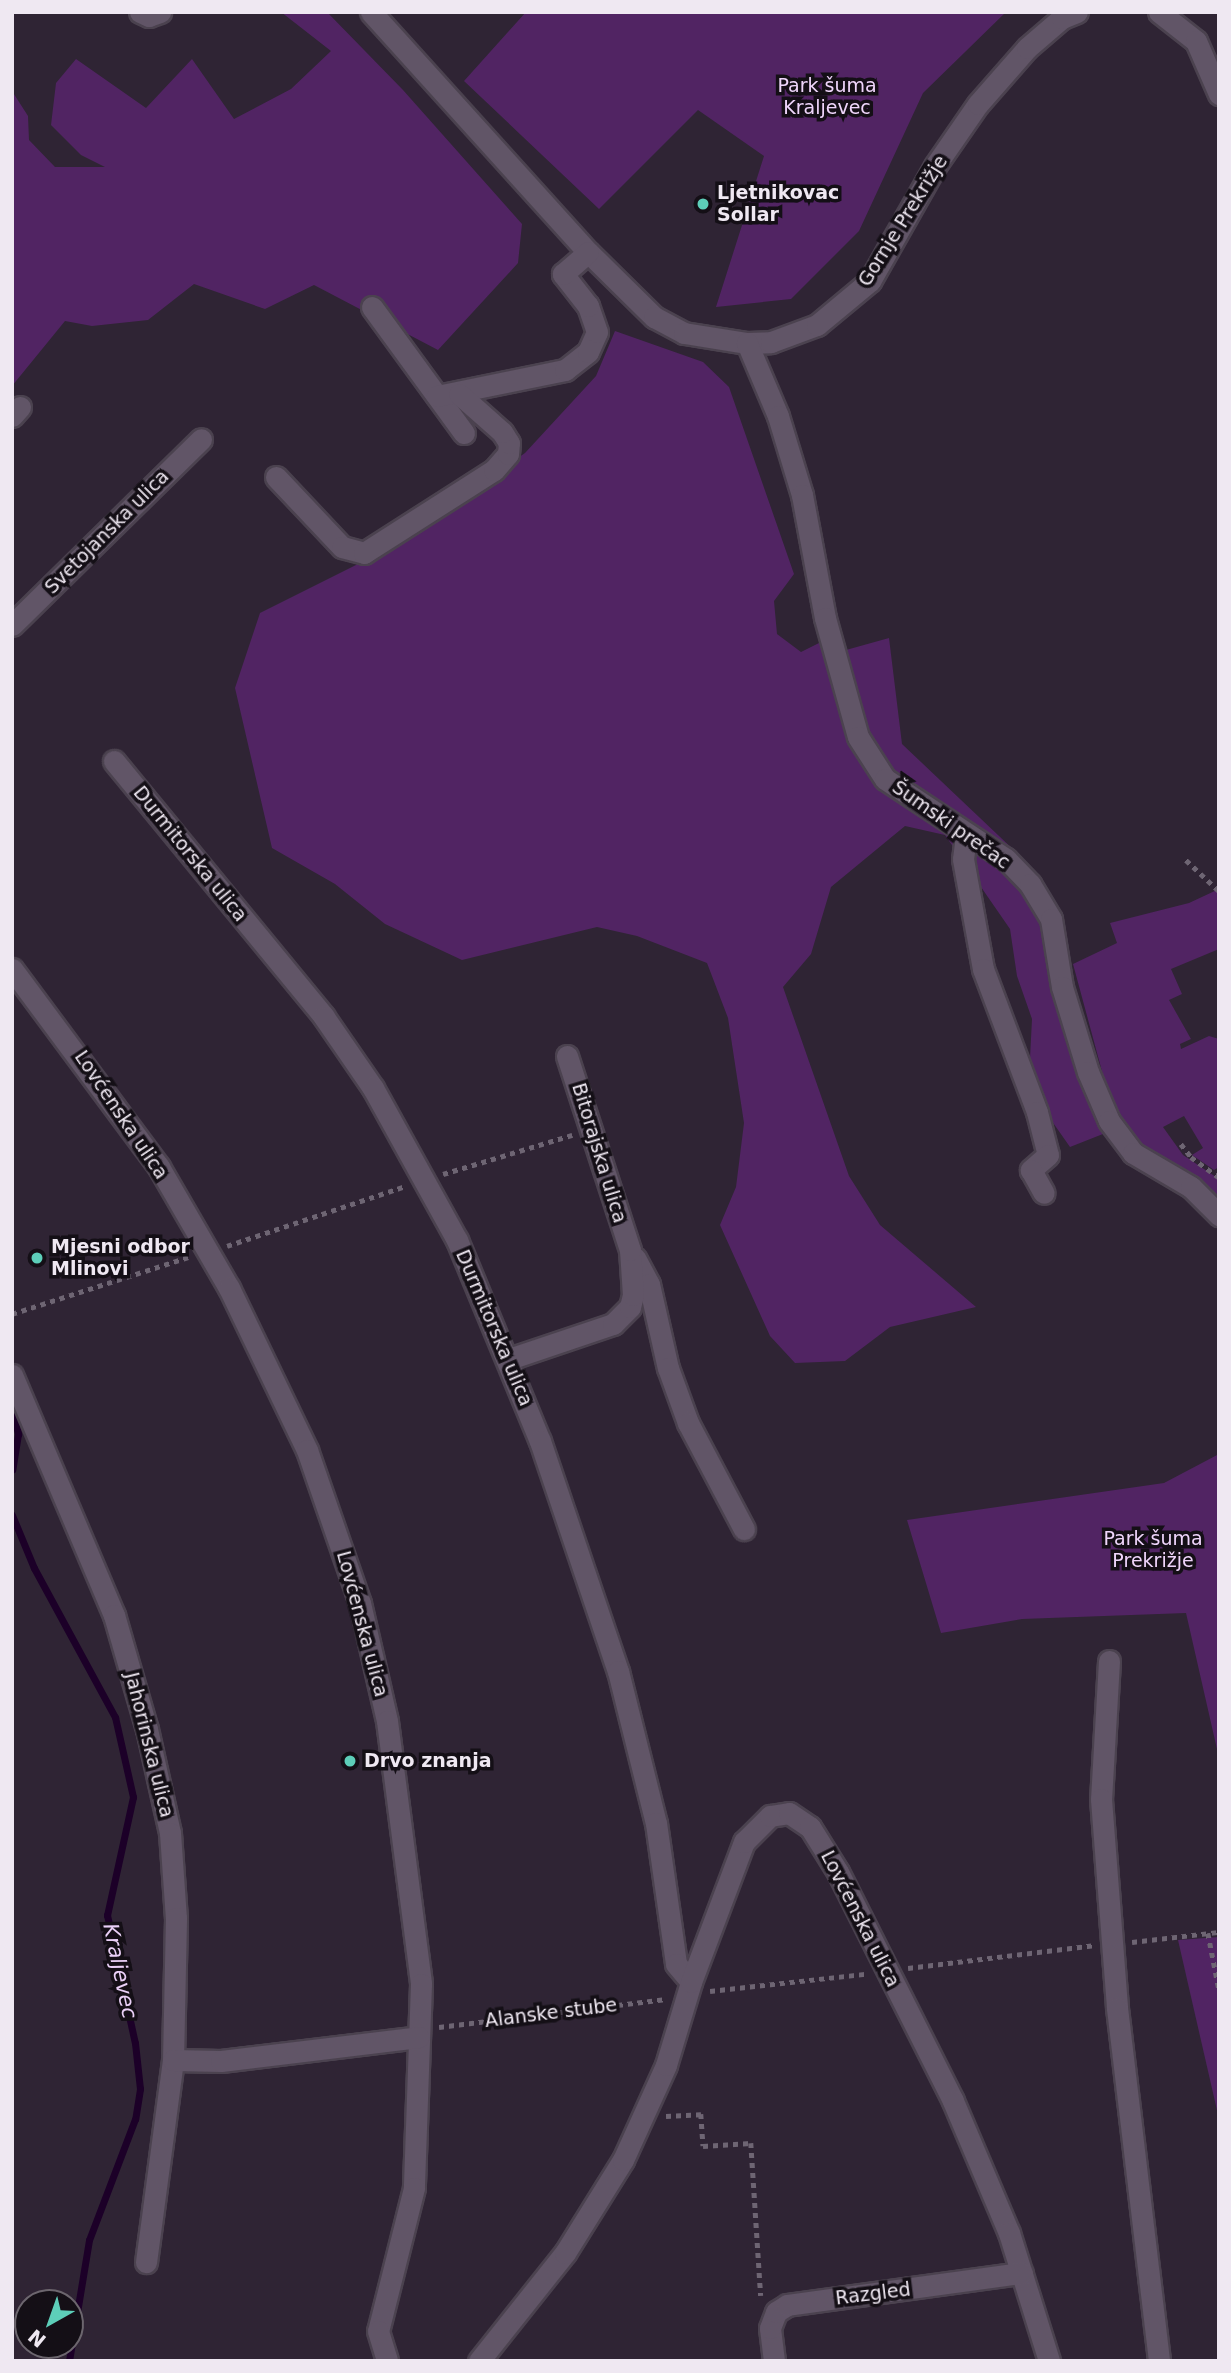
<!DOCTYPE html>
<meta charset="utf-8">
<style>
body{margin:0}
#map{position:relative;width:1231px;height:2373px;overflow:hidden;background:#2f2434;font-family:"DejaVu Sans",sans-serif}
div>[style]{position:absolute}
.green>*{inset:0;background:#512463}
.stream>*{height:7px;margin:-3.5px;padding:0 3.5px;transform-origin:3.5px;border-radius:3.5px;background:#1c0028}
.path>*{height:4.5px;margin-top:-2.25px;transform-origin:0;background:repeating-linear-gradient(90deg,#6e6573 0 5px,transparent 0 10px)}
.roads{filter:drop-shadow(2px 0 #4b424f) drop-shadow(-2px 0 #4b424f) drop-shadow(0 2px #4b424f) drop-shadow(0 -2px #4b424f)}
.minor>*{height:21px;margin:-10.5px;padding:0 10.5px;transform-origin:10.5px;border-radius:10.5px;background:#615567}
.dots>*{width:19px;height:19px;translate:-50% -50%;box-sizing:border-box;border:4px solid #140f16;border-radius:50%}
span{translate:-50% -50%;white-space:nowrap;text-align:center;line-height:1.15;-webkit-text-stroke:7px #140f16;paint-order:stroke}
.park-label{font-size:19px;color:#efd5fb}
.poi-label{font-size:19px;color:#efe8f2;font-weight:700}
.left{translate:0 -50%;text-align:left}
.street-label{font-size:19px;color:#efe8f2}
.water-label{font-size:21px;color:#ead0f7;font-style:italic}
.frame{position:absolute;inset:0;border:14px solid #efe8f2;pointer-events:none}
.north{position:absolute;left:14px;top:2289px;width:70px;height:70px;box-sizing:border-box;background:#140f16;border:2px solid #6c666e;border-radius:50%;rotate:220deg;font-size:19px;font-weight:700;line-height:28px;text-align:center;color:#efe8f2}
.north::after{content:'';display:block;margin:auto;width:24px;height:32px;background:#5dceb9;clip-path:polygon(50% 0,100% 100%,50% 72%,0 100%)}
</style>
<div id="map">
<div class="green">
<i style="clip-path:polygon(281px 12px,327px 12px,403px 90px,522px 224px,518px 263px,438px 350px,314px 285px,265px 309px,194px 284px,148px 320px,92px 326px,65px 321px,12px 386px,12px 91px,28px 116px,29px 140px,55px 167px,105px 167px,81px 155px,51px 125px,56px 83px,76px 59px,146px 108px,192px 59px,234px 119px,291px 89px,331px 51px)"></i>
<i style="clip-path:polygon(526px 12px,1006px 12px,923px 93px,859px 231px,791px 299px,716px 307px,764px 156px,698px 110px,599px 209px,464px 81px)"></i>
<i style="clip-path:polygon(615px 331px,703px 362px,729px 387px,794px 574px,774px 601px,777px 634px,801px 652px,821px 642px,846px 650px,889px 638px,902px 744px,1018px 854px,1108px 1132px,1070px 1147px,1035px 1097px,1030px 1058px,1032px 1019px,1017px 976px,1010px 929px,945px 835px,905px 826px,831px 887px,811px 954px,783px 987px,849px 1176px,880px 1225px,976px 1307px,890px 1327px,845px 1361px,795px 1363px,770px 1336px,720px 1225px,736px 1187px,744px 1123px,728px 1018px,707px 963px,637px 936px,597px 927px,462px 960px,385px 924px,335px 884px,272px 848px,235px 688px,260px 613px,390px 548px,525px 453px,596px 376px)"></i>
<i style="clip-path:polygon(1219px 889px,1219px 949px,1171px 969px,1182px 994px,1169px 1000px,1191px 1039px,1180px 1044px,1181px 1049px,1209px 1036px,1219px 1039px,1219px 1167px,1214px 1170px,1192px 1155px,1203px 1148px,1184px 1116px,1163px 1127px,1183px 1155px,1219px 1179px,1219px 1207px,1151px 1157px,1125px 1131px,1103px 1075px,1073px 964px,1117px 943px,1110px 923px,1189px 903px)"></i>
<i style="clip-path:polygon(1219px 1454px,1219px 1758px,1186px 1613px,1022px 1619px,941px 1633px,907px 1520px,1164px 1483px)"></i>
<i style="clip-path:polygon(1219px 1937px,1219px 2119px,1178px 1940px)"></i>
</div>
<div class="stream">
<i style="left:12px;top:1411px;width:24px;rotate:75deg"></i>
<i style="left:18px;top:1434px;width:36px;rotate:99deg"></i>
<i style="left:12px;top:1515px;width:57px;rotate:67.5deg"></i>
<i style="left:34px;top:1568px;width:170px;rotate:61.5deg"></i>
<i style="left:115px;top:1717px;width:82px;rotate:77.3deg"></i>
<i style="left:133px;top:1797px;width:121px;rotate:102.4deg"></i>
<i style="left:107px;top:1915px;width:131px;rotate:77.7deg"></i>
<i style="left:135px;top:2043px;width:46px;rotate:83.8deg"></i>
<i style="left:140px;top:2089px;width:30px;rotate:99deg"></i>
<i style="left:135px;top:2119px;width:129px;rotate:110.8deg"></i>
<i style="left:89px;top:2240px;width:123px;rotate:99.4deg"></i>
</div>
<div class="path">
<i style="left:1186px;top:860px;width:45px;rotate:43.2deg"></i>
<i style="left:1181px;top:1144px;width:16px;rotate:52deg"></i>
<i style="left:1191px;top:1157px;width:34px;rotate:36deg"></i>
<i style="left:443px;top:1174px;width:135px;rotate:-16.8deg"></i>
<i style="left:227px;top:1246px;width:188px;rotate:-18.6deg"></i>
<i style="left:12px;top:1314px;width:185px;rotate:-17.9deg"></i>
<i style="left:1208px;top:1933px;width:57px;rotate:78.9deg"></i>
<i style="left:1132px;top:1942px;width:88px;rotate:-6.6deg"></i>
<i style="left:908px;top:1968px;width:187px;rotate:-7deg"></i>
<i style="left:710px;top:1991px;width:156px;rotate:-6.3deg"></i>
<i style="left:439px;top:2027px;width:229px;rotate:-7deg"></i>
<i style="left:666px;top:2116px;width:35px;rotate:-3deg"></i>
<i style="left:701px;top:2114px;width:32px;rotate:86deg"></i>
<i style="left:703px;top:2146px;width:48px;rotate:-3.6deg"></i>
<i style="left:751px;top:2143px;width:153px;rotate:86.3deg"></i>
</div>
<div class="roads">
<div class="minor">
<i style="left:140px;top:12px;width:10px;rotate:24deg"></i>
<i style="left:149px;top:16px;width:12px;rotate:-20deg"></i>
<i style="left:371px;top:12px;width:324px;rotate:47.9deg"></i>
<i style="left:588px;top:252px;width:93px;rotate:44.6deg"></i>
<i style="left:654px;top:317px;width:34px;rotate:28deg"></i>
<i style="left:684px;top:333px;width:64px;rotate:9deg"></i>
<i style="left:747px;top:343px;width:24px;rotate:-2deg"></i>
<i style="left:771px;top:342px;width:49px;rotate:-20.3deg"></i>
<i style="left:817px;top:325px;width:69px;rotate:-39.7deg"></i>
<i style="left:870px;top:281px;width:132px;rotate:-60.5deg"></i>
<i style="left:935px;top:166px;width:75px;rotate:-55.3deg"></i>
<i style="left:978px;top:104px;width:74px;rotate:-48.8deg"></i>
<i style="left:1027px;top:48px;width:46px;rotate:-40.6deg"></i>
<i style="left:1062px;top:18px;width:16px;rotate:-22deg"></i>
<i style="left:1159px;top:12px;width:47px;rotate:38.1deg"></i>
<i style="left:1196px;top:41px;width:58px;rotate:66.5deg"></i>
<i style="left:372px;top:307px;width:156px;rotate:53.9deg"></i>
<i style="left:747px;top:343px;width:79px;rotate:67deg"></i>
<i style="left:778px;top:416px;width:83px;rotate:73.1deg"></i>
<i style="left:802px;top:495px;width:125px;rotate:79.4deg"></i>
<i style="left:825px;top:618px;width:123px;rotate:74.5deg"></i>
<i style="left:858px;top:737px;width:50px;rotate:57.3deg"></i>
<i style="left:885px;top:779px;width:145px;rotate:33.5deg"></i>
<i style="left:1006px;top:859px;width:35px;rotate:46deg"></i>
<i style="left:1030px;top:884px;width:41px;rotate:59deg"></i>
<i style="left:1051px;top:919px;width:69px;rotate:80.8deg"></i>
<i style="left:1062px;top:987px;width:89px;rotate:73deg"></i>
<i style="left:1088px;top:1072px;width:53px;rotate:66.8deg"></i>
<i style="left:1109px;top:1121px;width:40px;rotate:53deg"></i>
<i style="left:1133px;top:1153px;width:67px;rotate:30.4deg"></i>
<i style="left:1191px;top:1187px;width:40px;rotate:45deg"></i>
<i style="left:437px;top:396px;width:131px;rotate:-11.5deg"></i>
<i style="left:565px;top:370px;width:29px;rotate:-38deg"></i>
<i style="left:588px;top:352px;width:22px;rotate:-66deg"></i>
<i style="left:597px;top:332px;width:28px;rotate:-109deg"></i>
<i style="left:588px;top:306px;width:41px;rotate:-128deg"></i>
<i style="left:563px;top:274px;width:33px;rotate:-41deg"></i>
<i style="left:12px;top:416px;width:12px;rotate:-48deg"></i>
<i style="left:276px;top:477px;width:96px;rotate:46.7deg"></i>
<i style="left:342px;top:547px;width:23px;rotate:15deg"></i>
<i style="left:364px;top:553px;width:154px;rotate:-32.6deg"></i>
<i style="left:494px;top:470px;width:21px;rotate:-49deg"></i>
<i style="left:508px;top:454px;width:11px;rotate:-85deg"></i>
<i style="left:509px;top:443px;width:13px;rotate:-122deg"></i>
<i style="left:502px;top:432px;width:57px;rotate:-138.5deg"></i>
<i style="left:12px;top:625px;width:265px;rotate:-44.5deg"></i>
<i style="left:114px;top:761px;width:331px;rotate:50.6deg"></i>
<i style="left:324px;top:1017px;width:86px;rotate:55.4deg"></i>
<i style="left:373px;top:1088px;width:174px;rotate:61.1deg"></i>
<i style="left:457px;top:1240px;width:217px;rotate:67.6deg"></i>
<i style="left:540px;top:1441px;width:243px;rotate:71.3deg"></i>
<i style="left:618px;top:1671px;width:157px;rotate:76deg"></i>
<i style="left:656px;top:1823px;width:142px;rotate:81.9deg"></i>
<i style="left:676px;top:1964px;width:23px;rotate:50deg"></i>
<i style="left:966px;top:835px;width:24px;rotate:97deg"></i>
<i style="left:963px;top:859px;width:112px;rotate:79.7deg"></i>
<i style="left:983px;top:969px;width:153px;rotate:69.3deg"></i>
<i style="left:1037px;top:1112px;width:44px;rotate:75.7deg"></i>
<i style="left:1048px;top:1155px;width:23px;rotate:139deg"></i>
<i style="left:1031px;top:1170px;width:26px;rotate:61deg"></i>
<i style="left:12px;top:969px;width:247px;rotate:53.4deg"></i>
<i style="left:159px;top:1167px;width:140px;rotate:60deg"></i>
<i style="left:229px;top:1288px;width:180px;rotate:64.3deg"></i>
<i style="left:307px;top:1450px;width:162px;rotate:70.9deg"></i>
<i style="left:360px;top:1603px;width:121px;rotate:77.1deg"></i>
<i style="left:387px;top:1721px;width:265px;rotate:82.6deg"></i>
<i style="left:421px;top:1984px;width:204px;rotate:92deg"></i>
<i style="left:414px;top:2188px;width:147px;rotate:104.1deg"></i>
<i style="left:378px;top:2331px;width:31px;rotate:73deg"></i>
<i style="left:635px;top:1258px;width:30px;rotate:62deg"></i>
<i style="left:649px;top:1284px;width:86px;rotate:77.3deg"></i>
<i style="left:668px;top:1368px;width:59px;rotate:70deg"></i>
<i style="left:688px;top:1423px;width:120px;rotate:62.2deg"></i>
<i style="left:509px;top:1359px;width:110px;rotate:-18.6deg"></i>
<i style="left:613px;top:1324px;width:24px;rotate:-45deg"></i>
<i style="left:630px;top:1307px;width:12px;rotate:-76deg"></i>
<i style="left:633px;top:1295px;width:45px;rotate:-93.8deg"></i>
<i style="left:630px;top:1250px;width:204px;rotate:-108deg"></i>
<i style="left:12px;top:1375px;width:261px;rotate:67deg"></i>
<i style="left:114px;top:1615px;width:119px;rotate:73.9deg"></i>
<i style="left:147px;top:1729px;width:107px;rotate:77.5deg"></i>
<i style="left:170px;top:1833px;width:85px;rotate:86deg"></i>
<i style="left:176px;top:1918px;width:142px;rotate:91.2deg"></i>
<i style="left:173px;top:2060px;width:204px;rotate:97.6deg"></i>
<i style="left:1109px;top:1661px;width:138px;rotate:93.3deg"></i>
<i style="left:1101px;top:1799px;width:210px;rotate:85.6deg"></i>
<i style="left:1117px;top:2008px;width:355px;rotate:83.2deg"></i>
<i style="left:173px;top:2060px;width:48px;rotate:1.2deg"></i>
<i style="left:221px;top:2061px;width:199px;rotate:-6.9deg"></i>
<i style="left:479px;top:2361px;width:138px;rotate:-51.5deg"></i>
<i style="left:565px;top:2253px;width:110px;rotate:-58.1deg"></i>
<i style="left:623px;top:2160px;width:104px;rotate:-65.6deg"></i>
<i style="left:666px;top:2065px;width:87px;rotate:-73.2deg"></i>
<i style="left:691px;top:1982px;width:150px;rotate:-69.3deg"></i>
<i style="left:744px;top:1842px;width:37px;rotate:-45deg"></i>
<i style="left:770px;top:1816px;width:19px;rotate:-9deg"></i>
<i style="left:789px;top:1813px;width:25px;rotate:34deg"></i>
<i style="left:810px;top:1827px;width:53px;rotate:58.1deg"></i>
<i style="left:838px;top:1872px;width:256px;rotate:63.3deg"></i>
<i style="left:953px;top:2101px;width:143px;rotate:67deg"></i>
<i style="left:1009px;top:2233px;width:134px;rotate:72.6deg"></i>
<i style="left:774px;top:2361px;width:33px;rotate:-97deg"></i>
<i style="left:770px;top:2328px;width:17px;rotate:-69deg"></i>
<i style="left:776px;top:2312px;width:13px;rotate:-32deg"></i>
<i style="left:787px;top:2305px;width:237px;rotate:-7.8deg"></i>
</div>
</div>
<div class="dots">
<i style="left:703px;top:204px;background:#5dceb9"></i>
<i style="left:37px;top:1258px;background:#5dceb9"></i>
<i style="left:350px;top:1761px;background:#5dceb9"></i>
</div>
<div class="park-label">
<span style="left:827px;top:97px">Park šuma<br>Kraljevec</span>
<span style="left:1153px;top:1550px">Park šuma<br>Prekrižje</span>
</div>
<div class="poi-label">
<span class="left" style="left:717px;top:204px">Ljetnikovac<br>Sollar</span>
<span class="left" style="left:51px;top:1258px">Mjesni odbor<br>Mlinovi</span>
<span class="left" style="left:364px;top:1761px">Drvo znanja</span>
</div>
<div class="street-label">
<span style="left:903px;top:221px;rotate:-58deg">Gornje Prekrižje</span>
<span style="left:107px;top:532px;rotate:-45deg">Svetojanska ulica</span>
<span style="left:951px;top:825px;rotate:35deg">Šumski prečac</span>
<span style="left:190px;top:854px;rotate:51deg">Durmitorska ulica</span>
<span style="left:121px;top:1115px;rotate:56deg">Lovćenska ulica</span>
<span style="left:599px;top:1153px;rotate:73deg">Bitorajska ulica</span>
<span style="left:494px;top:1328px;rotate:67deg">Durmitorska ulica</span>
<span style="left:362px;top:1624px;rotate:75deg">Lovćenska ulica</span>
<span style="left:149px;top:1745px;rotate:76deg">Jahorinska ulica</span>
<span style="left:860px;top:1919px;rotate:63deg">Lovćenska ulica</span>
<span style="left:551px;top:2013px;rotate:-7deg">Alanske stube</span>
<span style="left:873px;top:2294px;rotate:-7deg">Razgled</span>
</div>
<div class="water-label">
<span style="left:120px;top:1971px;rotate:78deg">Kraljevec</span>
</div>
<div class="frame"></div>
<div class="north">N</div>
</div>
